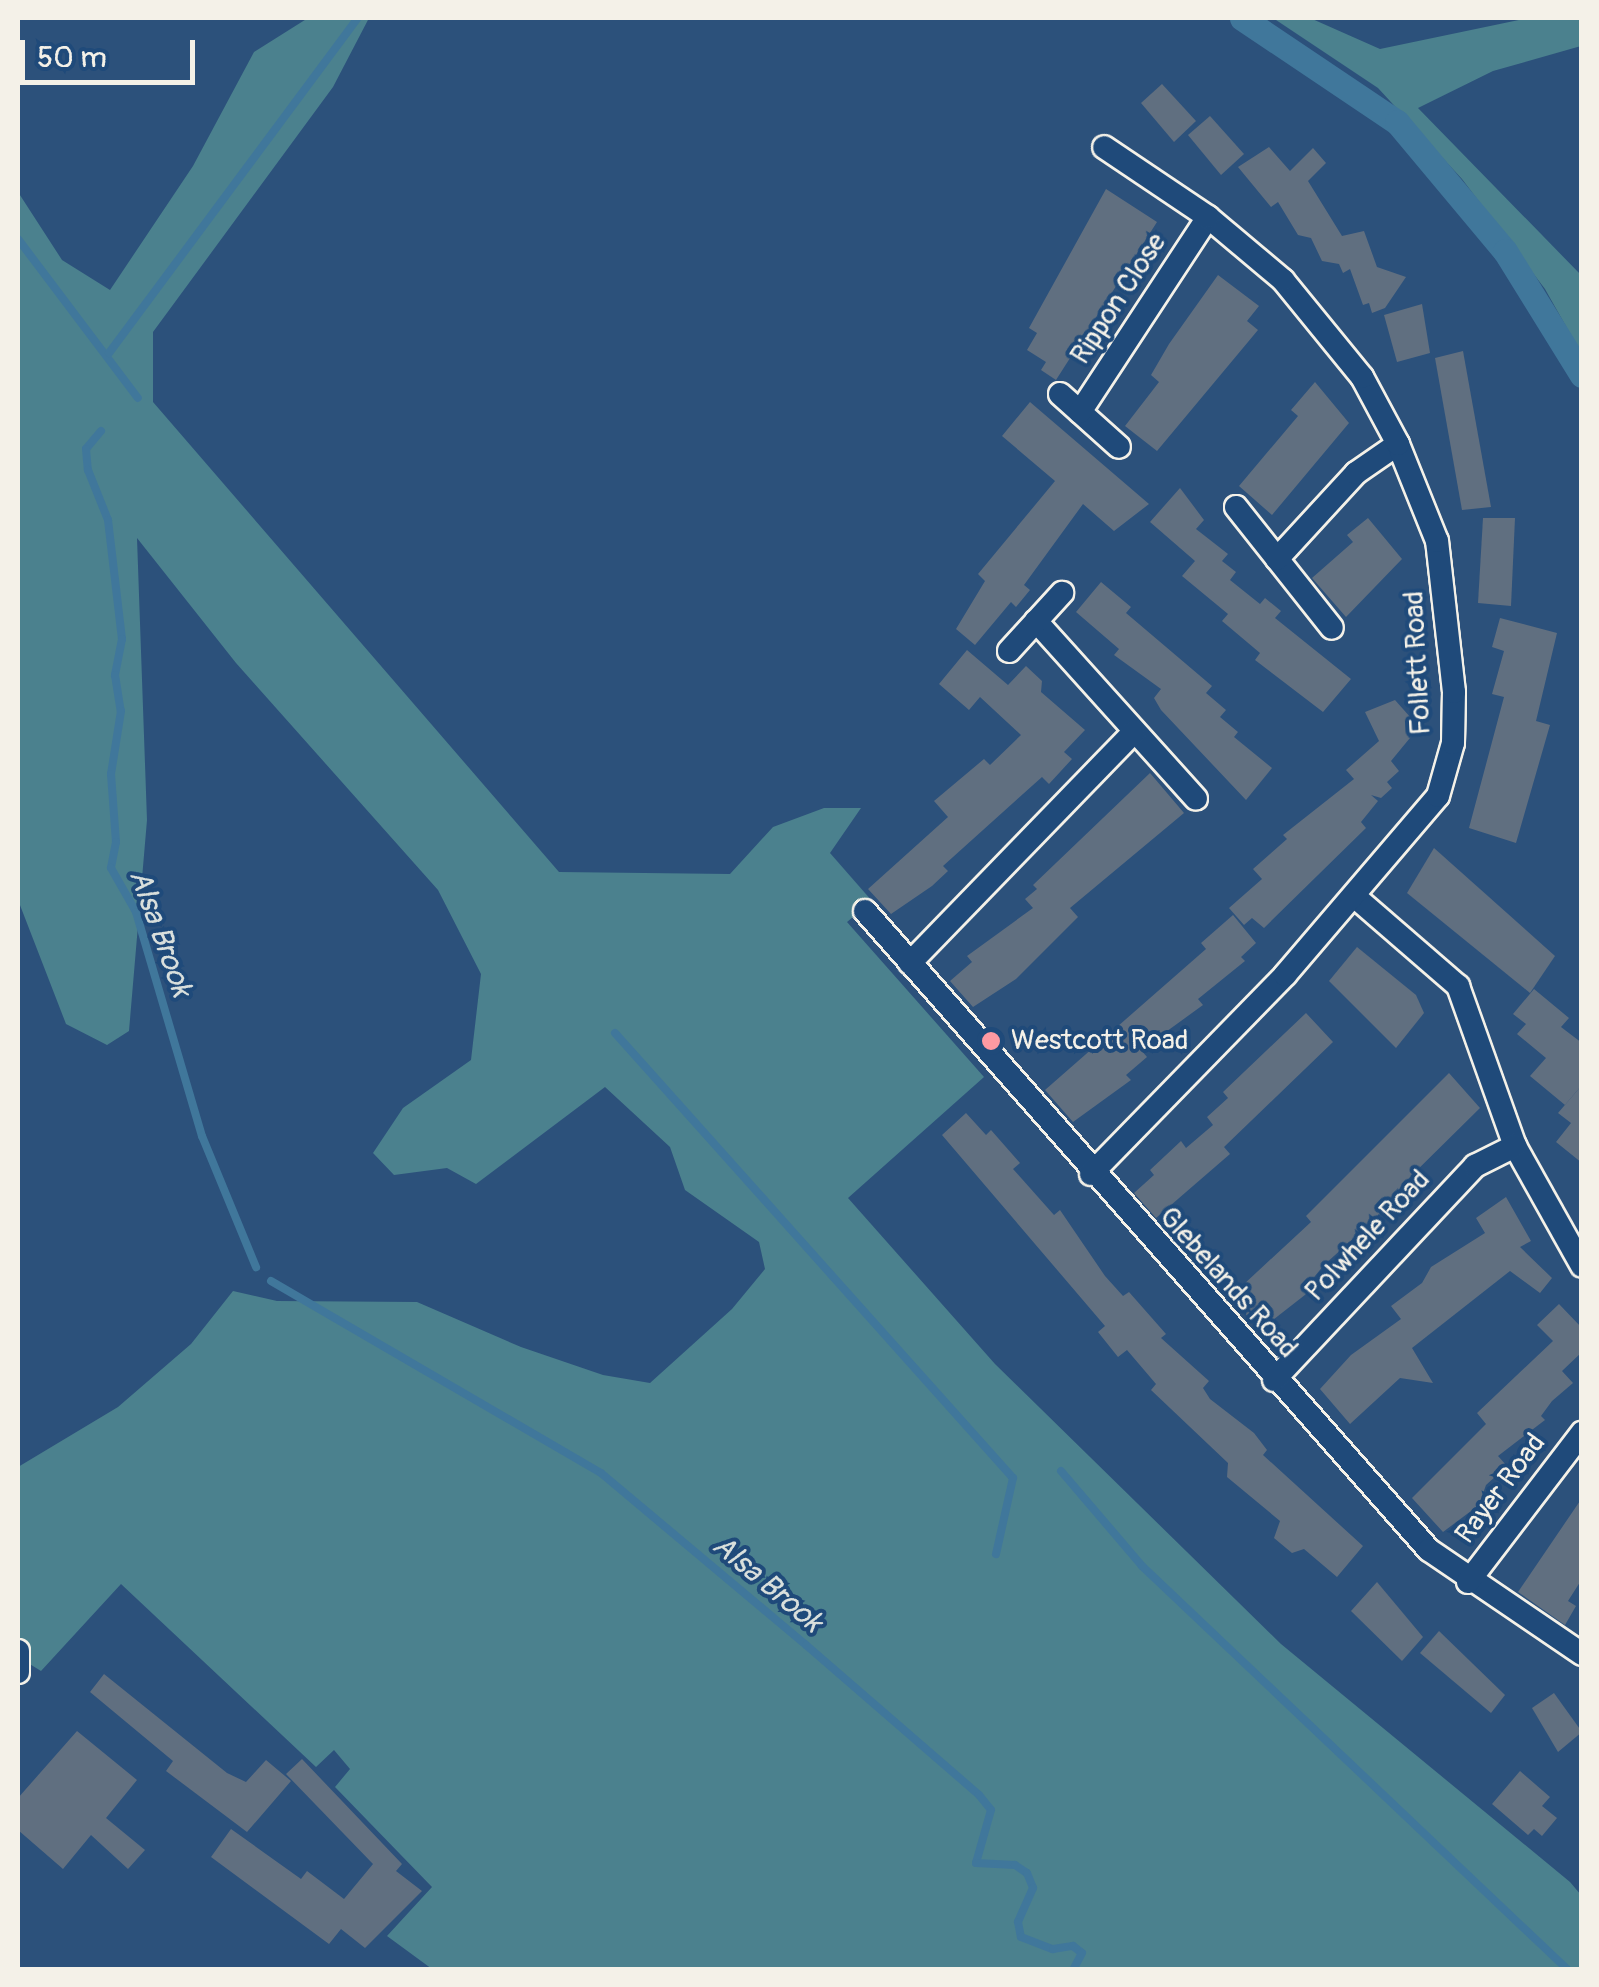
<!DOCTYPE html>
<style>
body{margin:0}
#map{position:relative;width:1599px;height:1987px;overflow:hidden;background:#2c517b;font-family:Pangolin,sans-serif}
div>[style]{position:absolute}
.green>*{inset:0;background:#4b818e}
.stream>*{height:8px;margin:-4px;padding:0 4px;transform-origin:4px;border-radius:4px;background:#40779b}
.canal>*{height:25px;margin:-12.5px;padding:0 12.5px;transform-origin:12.5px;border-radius:12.5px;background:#40779b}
.building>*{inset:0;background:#606f80}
.roads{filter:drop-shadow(2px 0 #f4f1e8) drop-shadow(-2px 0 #f4f1e8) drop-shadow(0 2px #f4f1e8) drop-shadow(0 -2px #f4f1e8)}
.street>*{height:22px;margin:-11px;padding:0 11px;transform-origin:11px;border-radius:11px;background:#1f4a7a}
.dots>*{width:28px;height:28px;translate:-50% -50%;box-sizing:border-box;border:5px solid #1f4a7a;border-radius:50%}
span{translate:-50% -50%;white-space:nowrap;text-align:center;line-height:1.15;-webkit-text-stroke:8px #1f4a7a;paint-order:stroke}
.street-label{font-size:28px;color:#f4f1e8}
.poi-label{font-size:28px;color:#f4f1e8}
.left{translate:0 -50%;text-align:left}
.water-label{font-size:30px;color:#d9dfdc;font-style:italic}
.frame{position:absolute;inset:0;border:20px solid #f4f1e8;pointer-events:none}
.scale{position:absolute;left:20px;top:40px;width:175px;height:45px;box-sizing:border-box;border:5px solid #f4f1e8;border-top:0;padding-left:12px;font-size:30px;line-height:35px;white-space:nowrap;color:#f4f1e8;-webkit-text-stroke:8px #1f4a7a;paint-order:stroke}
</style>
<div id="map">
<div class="green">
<i style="clip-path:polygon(308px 18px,369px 18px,333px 87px,153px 332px,153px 402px,559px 872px,730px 874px,773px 827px,824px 808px,861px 808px,830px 853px,872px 901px,847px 922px,984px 1077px,848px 1198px,995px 1364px,1281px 1644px,1570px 1882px,1581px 1895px,1581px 1969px,432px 1969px,387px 1936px,432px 1887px,335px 1787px,350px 1769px,334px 1750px,316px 1767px,121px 1584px,41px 1671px,28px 1663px,18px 1633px,18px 1467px,118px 1407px,191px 1344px,233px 1291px,277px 1301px,417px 1302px,521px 1347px,603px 1375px,650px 1383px,732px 1309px,765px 1269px,759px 1242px,685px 1190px,670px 1147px,605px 1087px,476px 1184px,447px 1168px,394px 1175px,373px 1153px,403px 1108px,471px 1060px,481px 974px,438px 890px,236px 663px,137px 538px,147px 820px,129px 1031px,107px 1045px,66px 1024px,18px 900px,18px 192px,62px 260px,110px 290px,193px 166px,254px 52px)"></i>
<i style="clip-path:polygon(1273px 18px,1310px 18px,1380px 49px,1529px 18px,1581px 18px,1581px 46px,1493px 71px,1418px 108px,1581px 275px,1581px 353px,1545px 289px,1462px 179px,1378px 88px)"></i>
</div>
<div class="stream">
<i style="left:18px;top:239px;width:199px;rotate:53deg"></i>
<i style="left:109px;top:353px;width:417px;rotate:-53.4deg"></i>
<i style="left:101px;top:431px;width:23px;rotate:130deg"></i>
<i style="left:86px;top:449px;width:21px;rotate:85deg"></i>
<i style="left:88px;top:470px;width:54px;rotate:68.2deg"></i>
<i style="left:108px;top:520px;width:120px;rotate:83.3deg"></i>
<i style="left:122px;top:639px;width:37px;rotate:101deg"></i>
<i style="left:115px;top:675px;width:36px;rotate:81deg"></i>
<i style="left:121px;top:711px;width:64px;rotate:99deg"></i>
<i style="left:111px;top:774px;width:68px;rotate:85.8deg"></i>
<i style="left:116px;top:842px;width:26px;rotate:101deg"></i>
<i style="left:111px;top:868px;width:51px;rotate:60.4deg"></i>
<i style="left:136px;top:912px;width:234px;rotate:73.6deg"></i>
<i style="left:202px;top:1136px;width:142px;rotate:67.6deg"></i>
<i style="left:615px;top:1033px;width:597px;rotate:48.19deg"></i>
<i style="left:1013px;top:1478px;width:78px;rotate:102.6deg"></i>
<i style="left:271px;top:1281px;width:382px;rotate:30.2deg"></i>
<i style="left:601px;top:1473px;width:268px;rotate:40deg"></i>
<i style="left:806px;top:1645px;width:229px;rotate:40.9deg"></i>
<i style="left:979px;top:1795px;width:19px;rotate:51deg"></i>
<i style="left:991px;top:1810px;width:55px;rotate:105.8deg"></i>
<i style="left:976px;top:1863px;width:39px;rotate:3deg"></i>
<i style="left:1015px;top:1865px;width:14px;rotate:34deg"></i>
<i style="left:1027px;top:1873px;width:16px;rotate:68deg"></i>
<i style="left:1033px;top:1888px;width:37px;rotate:114deg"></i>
<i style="left:1018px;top:1922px;width:15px;rotate:79deg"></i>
<i style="left:1021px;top:1937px;width:34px;rotate:21deg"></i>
<i style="left:1053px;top:1949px;width:20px;rotate:-9deg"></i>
<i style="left:1073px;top:1946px;width:11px;rotate:38deg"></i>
<i style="left:1082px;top:1953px;width:19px;rotate:118deg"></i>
<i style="left:1061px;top:1471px;width:125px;rotate:49.5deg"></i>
<i style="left:1142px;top:1566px;width:587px;rotate:43.48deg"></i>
</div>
<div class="canal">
<i style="left:1242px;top:18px;width:187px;rotate:33.9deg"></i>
<i style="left:1397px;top:122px;width:168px;rotate:50.1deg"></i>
<i style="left:1505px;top:251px;width:146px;rotate:58.2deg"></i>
</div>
<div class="building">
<i style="clip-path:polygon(1162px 84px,1196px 121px,1174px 142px,1141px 103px)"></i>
<i style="clip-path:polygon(1210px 116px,1244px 154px,1221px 175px,1188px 135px)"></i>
<i style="clip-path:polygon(1269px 147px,1290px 171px,1313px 148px,1326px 163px,1308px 181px,1342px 236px,1364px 231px,1377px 267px,1406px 277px,1385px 308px,1372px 313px,1369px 303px,1363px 305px,1350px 269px,1343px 273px,1339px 264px,1322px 261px,1311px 238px,1298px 235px,1278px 202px,1271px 207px,1238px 167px)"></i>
<i style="clip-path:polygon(1106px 189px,1157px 222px,1056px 380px,1041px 370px,1046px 362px,1027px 350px,1037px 333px,1029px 328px)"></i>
<i style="clip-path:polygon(1218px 275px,1259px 306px,1247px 321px,1258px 330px,1157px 451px,1125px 426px,1159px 382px,1151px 375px,1169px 344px)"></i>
<i style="clip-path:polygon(1422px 304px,1430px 353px,1397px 362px,1384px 315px)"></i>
<i style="clip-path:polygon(1463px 351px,1491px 507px,1462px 510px,1435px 358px)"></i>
<i style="clip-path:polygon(1315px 382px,1349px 423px,1272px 515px,1239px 486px,1298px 416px,1291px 410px)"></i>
<i style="clip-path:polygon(1030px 402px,1149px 504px,1114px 531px,1083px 504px,1024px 585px,1030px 590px,1016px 607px,1011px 602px,975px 645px,956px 629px,985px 581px,978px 574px,1055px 481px,1002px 436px)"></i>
<i style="clip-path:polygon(1180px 488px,1204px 520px,1196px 529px,1228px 554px,1222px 561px,1236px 572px,1230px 580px,1260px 604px,1265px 598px,1281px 611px,1275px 618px,1351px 679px,1323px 712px,1255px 660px,1260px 653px,1222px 621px,1228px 614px,1182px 576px,1195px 561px,1150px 522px)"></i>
<i style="clip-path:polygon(1368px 518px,1402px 559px,1346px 617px,1312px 578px,1353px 542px,1347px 535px)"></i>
<i style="clip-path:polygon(1483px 518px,1515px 518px,1511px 606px,1478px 603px)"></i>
<i style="clip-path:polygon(1101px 582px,1131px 607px,1126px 613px,1212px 686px,1206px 693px,1226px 710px,1220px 717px,1238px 732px,1234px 737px,1272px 768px,1246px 800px,1161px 710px,1154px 698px,1161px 689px,1114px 655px,1119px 649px,1076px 612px)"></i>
<i style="clip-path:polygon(1500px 618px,1557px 633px,1536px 721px,1550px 725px,1516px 843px,1469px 828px,1504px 697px,1492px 694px,1504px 651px,1492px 647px)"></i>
<i style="clip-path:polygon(967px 650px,1008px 685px,1026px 666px,1042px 681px,1041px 692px,1085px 730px,1064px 752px,1072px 759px,1049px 784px,1042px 777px,943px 866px,948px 871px,932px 886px,891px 914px,868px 889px,948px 817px,934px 801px,984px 759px,990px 765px,1021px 735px,980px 697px,969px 710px,939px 684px)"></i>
<i style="clip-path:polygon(1395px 700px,1419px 727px,1391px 761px,1399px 771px,1387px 782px,1392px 788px,1381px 798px,1371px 795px,1378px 801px,1361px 822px,1366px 828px,1264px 928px,1252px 918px,1244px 925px,1229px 908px,1262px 879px,1253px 869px,1287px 839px,1283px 835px,1354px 779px,1346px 770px,1379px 741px,1365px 712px)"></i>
<i style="clip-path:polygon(1150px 773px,1184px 813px,1070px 908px,1078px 917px,1016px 979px,973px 1007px,950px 981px,972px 962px,967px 956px,1033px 908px,1025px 899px,1037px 889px,1033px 885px)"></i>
<i style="clip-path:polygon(1434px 848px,1555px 956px,1530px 993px,1407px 893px)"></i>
<i style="clip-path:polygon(1233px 915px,1256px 943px,1241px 957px,1245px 961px,1198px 999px,1203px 1005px,1141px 1050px,1147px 1057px,1126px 1075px,1131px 1080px,1073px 1122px,1045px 1090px,1206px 949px,1201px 943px)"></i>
<i style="clip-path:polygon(1357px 947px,1416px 995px,1424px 1013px,1396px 1048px,1329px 981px)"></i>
<i style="clip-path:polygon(1534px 989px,1569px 1018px,1561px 1027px,1582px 1043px,1582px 1085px,1565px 1105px,1530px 1076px,1546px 1058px,1517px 1034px,1526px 1024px,1513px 1014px)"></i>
<i style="clip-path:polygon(1306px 1013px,1333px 1042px,1224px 1147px,1230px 1154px,1156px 1218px,1134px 1193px,1154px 1175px,1150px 1170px,1181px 1141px,1186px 1148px,1213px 1125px,1207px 1117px,1228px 1098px,1223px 1092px)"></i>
<i style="clip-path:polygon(1449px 1073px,1480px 1108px,1402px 1185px,1386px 1209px,1324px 1265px,1306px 1287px,1310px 1291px,1260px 1330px,1230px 1297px,1311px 1222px,1306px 1216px)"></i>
<i style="clip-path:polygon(1582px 1085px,1582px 1163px,1556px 1142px,1571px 1123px,1558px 1113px)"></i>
<i style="clip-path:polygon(966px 1113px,986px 1135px,991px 1130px,1020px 1163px,1013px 1169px,1054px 1215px,1060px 1210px,1105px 1276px,1123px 1296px,1129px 1292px,1166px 1334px,1161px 1338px,1209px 1381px,1203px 1388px,1210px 1399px,1254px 1433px,1267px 1450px,1263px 1455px,1363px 1546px,1337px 1577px,1304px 1549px,1292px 1553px,1274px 1538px,1280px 1521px,1227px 1477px,1228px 1463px,1151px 1390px,1156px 1384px,1127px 1350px,1118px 1357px,1098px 1332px,1105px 1326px,942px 1135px)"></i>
<i style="clip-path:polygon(1506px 1197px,1531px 1241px,1520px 1247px,1552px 1278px,1540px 1293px,1510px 1271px,1412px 1348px,1433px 1383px,1400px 1378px,1350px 1424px,1320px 1389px,1351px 1355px,1401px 1319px,1391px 1306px,1422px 1283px,1431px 1267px,1485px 1233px,1476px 1218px)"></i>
<i style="clip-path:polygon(1559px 1304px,1582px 1328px,1582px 1352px,1562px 1371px,1573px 1383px,1552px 1401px,1541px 1416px,1545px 1420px,1498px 1456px,1507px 1466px,1486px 1485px,1479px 1505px,1443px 1532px,1412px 1498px,1486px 1424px,1477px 1413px,1553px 1341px,1537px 1325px)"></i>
<i style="clip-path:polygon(1582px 1498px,1582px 1579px,1568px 1601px,1576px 1606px,1565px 1625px,1518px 1592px)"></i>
<i style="clip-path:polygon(1377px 1582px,1423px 1637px,1402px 1661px,1351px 1611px)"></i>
<i style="clip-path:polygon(1439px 1631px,1505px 1695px,1491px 1713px,1420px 1653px)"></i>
<i style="clip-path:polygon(104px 1674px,227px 1773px,246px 1782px,266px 1760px,291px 1781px,247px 1832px,166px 1771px,173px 1761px,90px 1692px)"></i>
<i style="clip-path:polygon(1554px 1693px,1582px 1732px,1558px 1752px,1532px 1708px)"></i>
<i style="clip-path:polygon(77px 1731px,137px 1780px,106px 1818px,145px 1850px,128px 1869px,91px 1835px,63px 1869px,18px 1830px,18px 1798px)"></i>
<i style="clip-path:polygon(302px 1759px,402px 1864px,396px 1871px,422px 1891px,365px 1948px,341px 1929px,329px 1944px,211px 1857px,231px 1829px,301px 1879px,307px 1871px,344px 1899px,373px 1864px,286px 1774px)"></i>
<i style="clip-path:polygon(1520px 1771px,1550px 1797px,1542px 1806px,1557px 1818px,1542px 1836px,1534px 1829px,1528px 1835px,1492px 1804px)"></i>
</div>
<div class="roads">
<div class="street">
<i style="left:1060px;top:394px;width:79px;rotate:41.9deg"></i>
<i style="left:1080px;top:412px;width:233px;rotate:-56.7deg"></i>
<i style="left:1236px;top:507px;width:154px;rotate:51.6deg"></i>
<i style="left:1277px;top:559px;width:117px;rotate:-47.4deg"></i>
<i style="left:1356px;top:473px;width:51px;rotate:-34.6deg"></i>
<i style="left:1036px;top:621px;width:239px;rotate:48deg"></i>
<i style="left:1009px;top:651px;width:79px;rotate:-47.6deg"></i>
<i style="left:1354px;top:896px;width:138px;rotate:40.9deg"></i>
<i style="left:1458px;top:986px;width:170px;rotate:70.4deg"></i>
<i style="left:1515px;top:1146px;width:137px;rotate:60.8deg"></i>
<i style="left:865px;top:911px;width:852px;rotate:48.57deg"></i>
<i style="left:1429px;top:1550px;width:185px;rotate:34.2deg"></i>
<i style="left:910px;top:963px;width:322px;rotate:-45.9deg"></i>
<i style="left:1091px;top:1174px;width:278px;rotate:-45.7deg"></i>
<i style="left:1285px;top:975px;width:235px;rotate:-49.5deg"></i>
<i style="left:1438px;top:796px;width:55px;rotate:-74.2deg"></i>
<i style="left:1453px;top:743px;width:51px;rotate:-88.9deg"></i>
<i style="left:1454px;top:692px;width:152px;rotate:-96.4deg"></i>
<i style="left:1437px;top:541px;width:105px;rotate:-111.9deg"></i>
<i style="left:1398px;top:444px;width:76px;rotate:-118.2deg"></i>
<i style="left:1362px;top:377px;width:125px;rotate:-129.2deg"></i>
<i style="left:1283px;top:280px;width:98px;rotate:-140deg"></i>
<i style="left:1208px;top:217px;width:125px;rotate:-146.1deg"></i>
<i style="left:1274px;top:1380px;width:294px;rotate:-46.8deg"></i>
<i style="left:1475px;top:1166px;width:45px;rotate:-26.6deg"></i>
<i style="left:1468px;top:1582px;width:188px;rotate:-52.6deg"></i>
<i style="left:18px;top:1651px;width:21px;rotate:90deg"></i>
</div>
</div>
<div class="dots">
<i style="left:991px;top:1041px;background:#ff9aa2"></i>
</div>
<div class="street-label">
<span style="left:1119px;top:299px;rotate:-57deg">Rippon Close</span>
<span style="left:1418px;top:663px;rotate:-93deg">Follett Road</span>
<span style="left:1368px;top:1236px;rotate:-47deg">Polwhele Road</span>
<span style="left:1228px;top:1283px;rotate:48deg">Glebelands Road</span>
<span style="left:1501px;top:1489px;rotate:-53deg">Rayer Road</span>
</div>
<div class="poi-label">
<span class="left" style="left:1011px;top:1041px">Westcott Road</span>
</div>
<div class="water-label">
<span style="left:160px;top:933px;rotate:70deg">Alsa Brook</span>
<span style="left:767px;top:1584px;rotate:40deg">Alsa Brook</span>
</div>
<div class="frame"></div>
<div class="scale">50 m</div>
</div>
